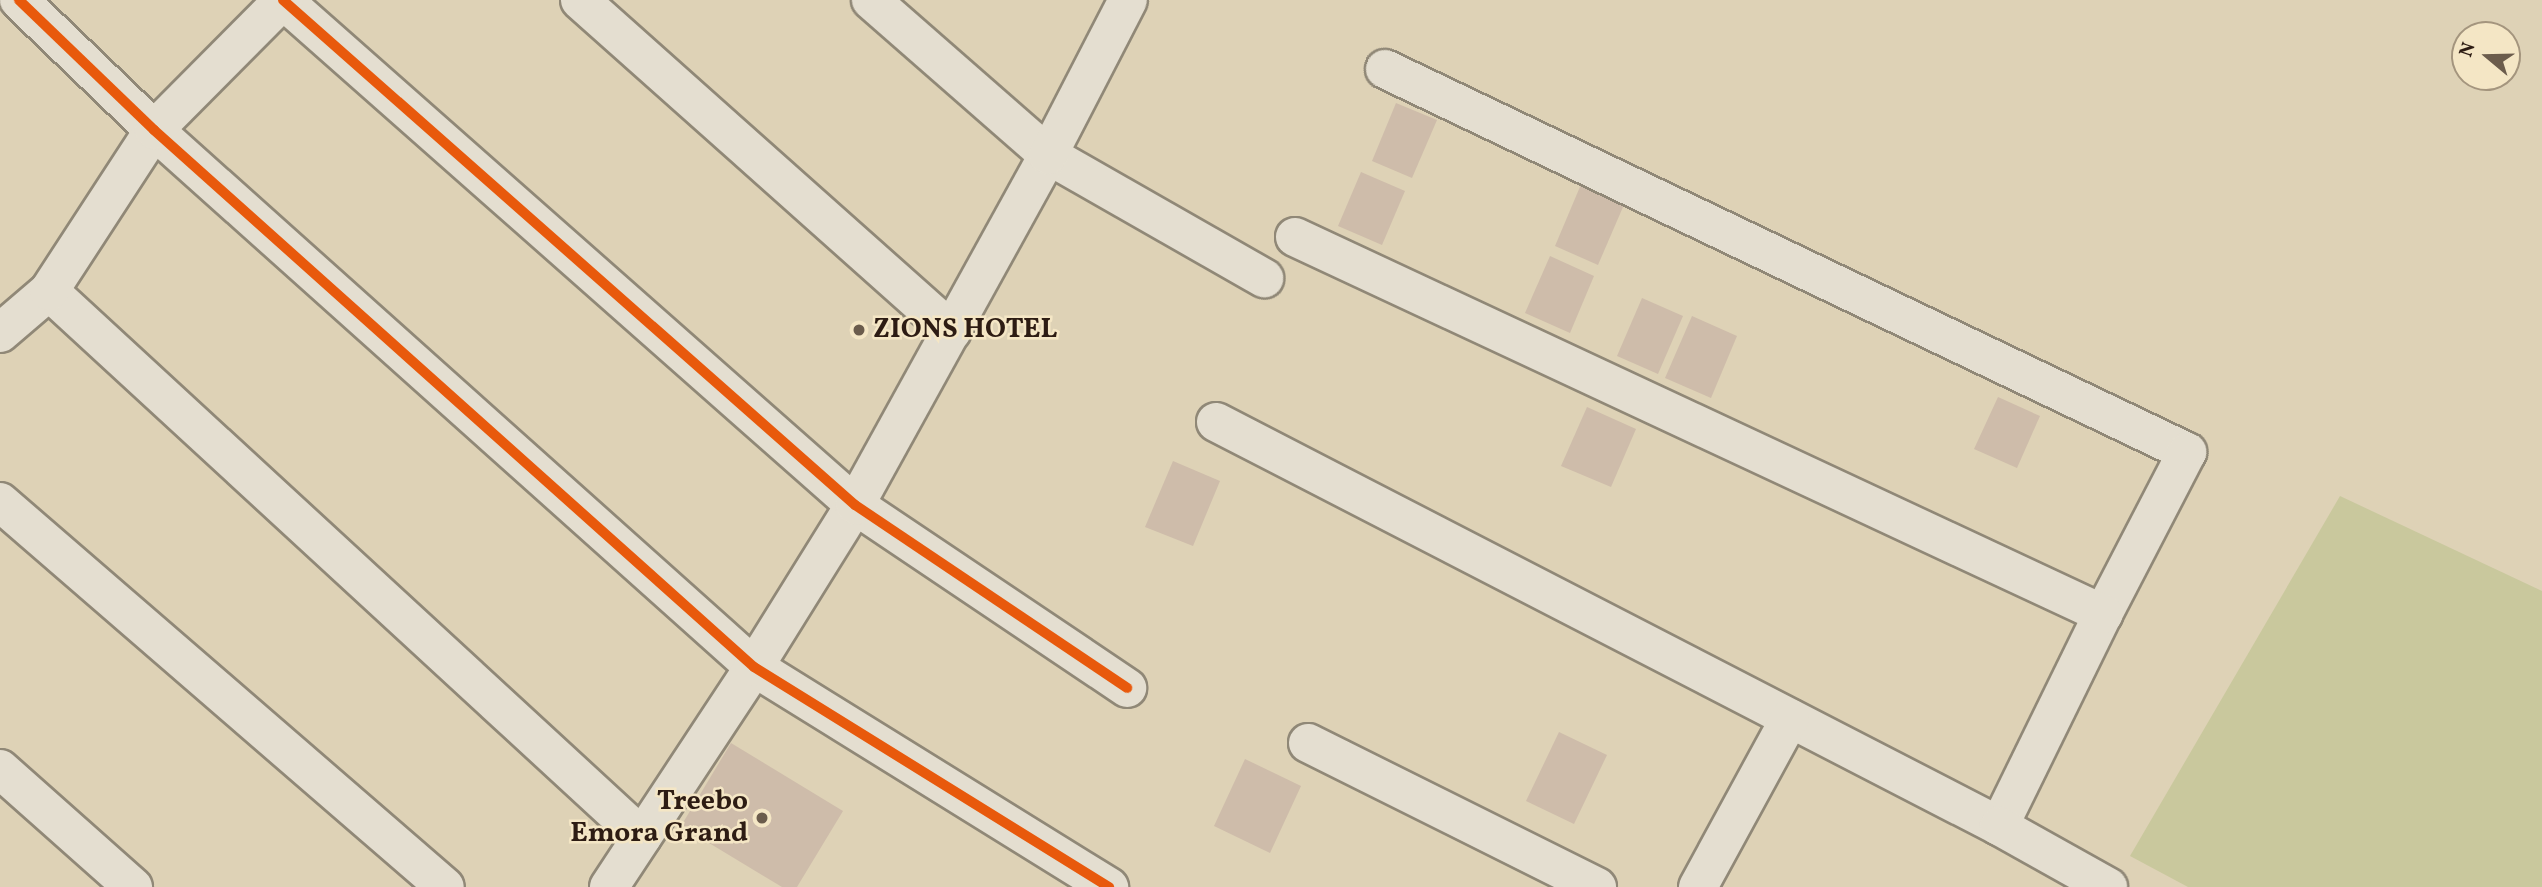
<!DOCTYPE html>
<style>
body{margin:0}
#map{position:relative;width:2542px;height:887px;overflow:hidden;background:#ded2b6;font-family:Vollkorn,serif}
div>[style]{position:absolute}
.green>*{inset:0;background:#c9c89d}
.building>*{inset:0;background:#cebcaa}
.roads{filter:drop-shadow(2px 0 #908877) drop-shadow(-2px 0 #908877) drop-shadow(0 2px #908877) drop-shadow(0 -2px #908877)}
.minor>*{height:38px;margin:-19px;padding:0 19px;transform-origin:19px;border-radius:19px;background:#e4ded0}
.cycleway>*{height:10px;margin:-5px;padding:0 5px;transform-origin:5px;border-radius:5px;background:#e8590c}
.dots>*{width:19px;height:19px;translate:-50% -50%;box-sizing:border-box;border:4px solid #f4e6c5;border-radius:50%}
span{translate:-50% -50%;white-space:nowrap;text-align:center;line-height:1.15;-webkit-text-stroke:5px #f4e6c5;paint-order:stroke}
.poi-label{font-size:28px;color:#2d1c13;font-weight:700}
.left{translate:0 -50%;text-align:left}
.right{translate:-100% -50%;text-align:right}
.north{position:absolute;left:2451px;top:21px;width:70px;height:70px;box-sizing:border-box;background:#f4e6c5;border:2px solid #a4957e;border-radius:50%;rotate:289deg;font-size:19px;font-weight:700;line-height:28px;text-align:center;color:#2d1c13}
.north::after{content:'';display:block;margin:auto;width:24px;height:32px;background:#6b5c4c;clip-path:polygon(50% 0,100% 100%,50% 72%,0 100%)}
</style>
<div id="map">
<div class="green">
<i style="clip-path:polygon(2340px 496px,2542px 591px,2542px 887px,2188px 887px,2130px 856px)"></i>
</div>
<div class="building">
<i style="clip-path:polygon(1396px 103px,1437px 120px,1412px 178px,1372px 161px)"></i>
<i style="clip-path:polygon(1361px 172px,1405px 191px,1382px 245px,1338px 226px)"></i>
<i style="clip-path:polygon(1582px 182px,1626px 200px,1598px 265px,1555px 246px)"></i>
<i style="clip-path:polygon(1550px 256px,1594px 276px,1570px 333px,1525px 313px)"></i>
<i style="clip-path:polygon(1642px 298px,1683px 316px,1658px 374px,1617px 356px)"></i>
<i style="clip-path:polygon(1692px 316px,1737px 336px,1711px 398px,1665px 378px)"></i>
<i style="clip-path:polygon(1998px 397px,2040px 416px,2017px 468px,1974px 449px)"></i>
<i style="clip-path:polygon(1587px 407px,1636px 429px,1611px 487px,1561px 466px)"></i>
<i style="clip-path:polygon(1173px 461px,1220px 481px,1193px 546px,1145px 527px)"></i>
<i style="clip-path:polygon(1559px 732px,1607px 755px,1574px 824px,1526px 801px)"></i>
<i style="clip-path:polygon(731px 743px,843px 811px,797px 887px,782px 887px,681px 826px)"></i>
<i style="clip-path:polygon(1245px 759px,1301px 786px,1270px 853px,1214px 826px)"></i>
</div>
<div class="roads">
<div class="minor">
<i style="left:19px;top:0;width:187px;rotate:43.9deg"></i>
<i style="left:154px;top:130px;width:805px;rotate:41.83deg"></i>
<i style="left:754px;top:667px;width:418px;rotate:31.8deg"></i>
<i style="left:283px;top:0;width:763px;rotate:41.44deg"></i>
<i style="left:855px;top:505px;width:328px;rotate:33.9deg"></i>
<i style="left:580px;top:0;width:498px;rotate:41.7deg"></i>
<i style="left:871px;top:0;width:235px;rotate:41.2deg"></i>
<i style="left:1048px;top:155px;width:249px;rotate:29.7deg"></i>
<i style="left:1385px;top:69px;width:889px;rotate:25.53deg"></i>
<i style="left:2187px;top:452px;width:182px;rotate:117.4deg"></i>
<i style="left:2103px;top:614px;width:236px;rotate:116.1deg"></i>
<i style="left:1295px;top:237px;width:892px;rotate:25.01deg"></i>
<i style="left:49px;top:291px;width:806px;rotate:42.64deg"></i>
<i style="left:0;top:333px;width:65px;rotate:-40.6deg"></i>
<i style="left:49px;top:291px;width:192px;rotate:-56.9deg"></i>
<i style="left:154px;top:130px;width:183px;rotate:-45.2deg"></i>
<i style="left:1216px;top:422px;width:881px;rotate:27.29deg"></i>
<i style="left:1999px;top:826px;width:125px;rotate:29.2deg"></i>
<i style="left:0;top:502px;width:588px;rotate:40.87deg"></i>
<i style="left:1308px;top:743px;width:323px;rotate:26.5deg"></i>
<i style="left:0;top:769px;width:178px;rotate:41.6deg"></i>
<i style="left:609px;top:887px;width:263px;rotate:-56.6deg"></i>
<i style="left:754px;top:667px;width:191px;rotate:-58.1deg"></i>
<i style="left:855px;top:505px;width:400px;rotate:-61.1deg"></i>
<i style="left:1048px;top:155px;width:174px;rotate:-62.7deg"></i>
<i style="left:1698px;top:887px;width:192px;rotate:-61.4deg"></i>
</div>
</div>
<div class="cycleway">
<i style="left:19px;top:0;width:187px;rotate:43.9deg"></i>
<i style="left:154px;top:130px;width:805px;rotate:41.83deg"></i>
<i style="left:754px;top:667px;width:418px;rotate:31.8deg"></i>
<i style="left:283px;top:0;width:763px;rotate:41.44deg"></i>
<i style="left:855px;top:505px;width:328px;rotate:33.9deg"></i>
</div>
<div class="dots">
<i style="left:859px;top:330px;background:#6b5c4c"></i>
<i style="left:762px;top:818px;background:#6b5c4c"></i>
</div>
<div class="poi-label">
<span class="left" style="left:873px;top:330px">ZIONS HOTEL</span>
<span class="right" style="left:748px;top:818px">Treebo<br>Emora Grand</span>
</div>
<div class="north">N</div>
</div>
